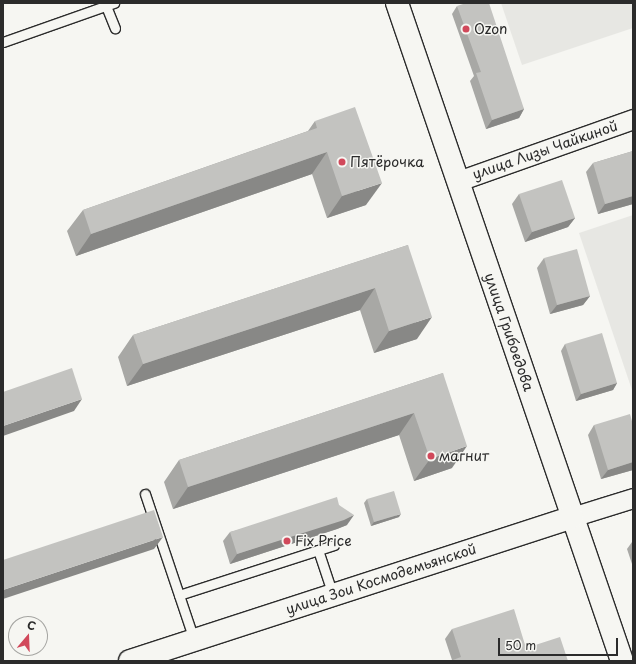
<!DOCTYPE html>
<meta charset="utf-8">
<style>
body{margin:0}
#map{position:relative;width:636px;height:664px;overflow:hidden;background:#f6f6f2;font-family:"Playpen Sans",sans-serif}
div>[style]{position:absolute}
.built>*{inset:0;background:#e7e7e3}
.roads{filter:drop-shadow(1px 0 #2b2b2b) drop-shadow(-1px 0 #2b2b2b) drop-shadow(0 1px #2b2b2b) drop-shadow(0 -1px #2b2b2b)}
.service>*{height:9px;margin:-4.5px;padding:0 4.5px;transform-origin:4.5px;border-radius:4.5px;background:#f6f6f2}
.minor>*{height:19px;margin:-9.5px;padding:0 9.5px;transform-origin:9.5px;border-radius:9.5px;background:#f6f6f2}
.tertiary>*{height:22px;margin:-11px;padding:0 11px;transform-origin:11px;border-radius:11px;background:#f6f6f2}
.wall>*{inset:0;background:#a8a8a5}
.shaded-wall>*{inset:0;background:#888886}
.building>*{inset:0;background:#c3c3c0}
.dots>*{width:11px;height:11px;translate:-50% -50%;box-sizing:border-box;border:2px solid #f6f6f2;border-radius:50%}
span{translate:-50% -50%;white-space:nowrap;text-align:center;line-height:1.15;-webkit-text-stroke:3px #f6f6f2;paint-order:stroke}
.poi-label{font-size:14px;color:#2b2b2b}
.left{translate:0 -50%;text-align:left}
.street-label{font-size:14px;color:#2b2b2b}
.frame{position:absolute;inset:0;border:4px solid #2b2b2b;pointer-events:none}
.north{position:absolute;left:8px;top:616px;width:40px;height:40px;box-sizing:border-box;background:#f6f6f2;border:1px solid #a5a5a2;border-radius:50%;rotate:19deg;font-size:11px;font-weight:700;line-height:16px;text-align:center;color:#2b2b2b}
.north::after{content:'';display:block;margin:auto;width:14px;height:18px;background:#d1495b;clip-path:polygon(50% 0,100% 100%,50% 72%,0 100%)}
.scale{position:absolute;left:498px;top:638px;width:120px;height:18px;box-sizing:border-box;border:2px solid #2b2b2b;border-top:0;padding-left:5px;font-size:12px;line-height:14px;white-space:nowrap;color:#2b2b2b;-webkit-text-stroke:3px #f6f6f2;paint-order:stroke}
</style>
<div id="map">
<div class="built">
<i style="clip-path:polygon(501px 3px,633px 3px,633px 28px,522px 65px)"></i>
<i style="clip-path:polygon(633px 215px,633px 393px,579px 233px)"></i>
</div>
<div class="roads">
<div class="service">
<i style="left:106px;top:6px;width:24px;rotate:68deg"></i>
<i style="left:3px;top:42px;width:118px;rotate:-19.4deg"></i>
<i style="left:145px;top:494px;width:154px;rotate:71.4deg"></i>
<i style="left:318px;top:550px;width:47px;rotate:71.6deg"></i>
<i style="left:179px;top:595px;width:163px;rotate:-17.9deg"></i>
</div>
<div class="minor">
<i style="left:458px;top:181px;width:186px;rotate:-19.5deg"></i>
<i style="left:572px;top:517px;width:64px;rotate:-17.3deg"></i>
</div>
<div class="tertiary">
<i style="left:397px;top:3px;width:695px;rotate:71.12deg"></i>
<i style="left:130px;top:661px;width:465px;rotate:-18deg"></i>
</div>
</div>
<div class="wall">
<i style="clip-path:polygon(457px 6px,524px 109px,519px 118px,486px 129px,470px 81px,474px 76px,452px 14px)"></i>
<i style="clip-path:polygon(315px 121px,366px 205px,327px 218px,312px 174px,76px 256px,67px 231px,83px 210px,308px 131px)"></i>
<i style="clip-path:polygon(633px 151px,633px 204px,598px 214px,586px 172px,593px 163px)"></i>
<i style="clip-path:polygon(519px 194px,575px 218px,568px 227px,525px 242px,512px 204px)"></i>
<i style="clip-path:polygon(408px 245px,417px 339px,374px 353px,360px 310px,127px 386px,118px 357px,133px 335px)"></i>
<i style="clip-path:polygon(544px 258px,590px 296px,583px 305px,550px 314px,537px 268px)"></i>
<i style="clip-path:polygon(565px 344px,617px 383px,613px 390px,576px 401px,561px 351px)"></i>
<i style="clip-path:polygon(443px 373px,452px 468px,414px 481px,399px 435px,173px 509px,164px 482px,179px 460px)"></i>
<i style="clip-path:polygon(594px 425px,633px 425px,633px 470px,601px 479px,588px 435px)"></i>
<i style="clip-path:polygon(367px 499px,399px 517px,371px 526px,364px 503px)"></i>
<i style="clip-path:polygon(339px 505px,347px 525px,337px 529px,230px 564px,223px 541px,230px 532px)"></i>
<i style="clip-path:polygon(632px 542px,633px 542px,633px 567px,627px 549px)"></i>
<i style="clip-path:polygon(452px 629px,526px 648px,568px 661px,452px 660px,445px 639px)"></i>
</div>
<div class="shaded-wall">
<i style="clip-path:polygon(524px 109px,519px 118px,486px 129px,492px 120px)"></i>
<i style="clip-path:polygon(327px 152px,312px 174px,76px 256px,91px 234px)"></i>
<i style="clip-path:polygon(382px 183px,366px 205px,327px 218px,342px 196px)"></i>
<i style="clip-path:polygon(633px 196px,633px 204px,598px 214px,605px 204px)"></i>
<i style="clip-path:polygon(575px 218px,568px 227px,525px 242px,532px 232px)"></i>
<i style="clip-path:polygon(375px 288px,360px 310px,127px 386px,143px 364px)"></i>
<i style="clip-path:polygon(590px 296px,583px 305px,550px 314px,557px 305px)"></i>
<i style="clip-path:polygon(432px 317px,417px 339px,374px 353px,389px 331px)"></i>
<i style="clip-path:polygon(617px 383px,613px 390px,576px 401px,581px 394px)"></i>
<i style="clip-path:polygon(82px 399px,74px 411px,3px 436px,3px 426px)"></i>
<i style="clip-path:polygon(414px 413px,399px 435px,173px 509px,188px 487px)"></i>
<i style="clip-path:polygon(467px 446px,452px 468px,414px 481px,430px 459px)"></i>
<i style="clip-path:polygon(633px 462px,633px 470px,601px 479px,608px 470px)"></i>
<i style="clip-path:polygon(401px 514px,399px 517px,371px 526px,374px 522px)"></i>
<i style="clip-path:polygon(354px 515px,347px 525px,337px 529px,230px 564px,237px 554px)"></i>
<i style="clip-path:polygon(163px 537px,154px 549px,3px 599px,3px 590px)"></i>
</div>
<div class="building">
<i style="clip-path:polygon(466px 3px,489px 3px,524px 109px,492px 120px,476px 73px,481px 72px,457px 6px)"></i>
<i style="clip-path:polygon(355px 107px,382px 183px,342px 196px,327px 152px,91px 234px,83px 210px,317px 128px,315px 121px)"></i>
<i style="clip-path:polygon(633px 151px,633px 196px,605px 204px,593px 163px)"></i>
<i style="clip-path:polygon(562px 180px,575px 218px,532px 232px,519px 194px)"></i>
<i style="clip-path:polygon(408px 245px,432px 317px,389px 331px,375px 288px,143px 364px,133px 335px)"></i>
<i style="clip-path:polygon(577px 249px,590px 296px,557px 305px,544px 258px)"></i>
<i style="clip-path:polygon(602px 333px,617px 383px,581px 394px,565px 344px)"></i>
<i style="clip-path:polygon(72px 368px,82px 399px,3px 426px,3px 392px)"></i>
<i style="clip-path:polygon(443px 373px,467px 446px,430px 459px,414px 413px,188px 487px,179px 460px)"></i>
<i style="clip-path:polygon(630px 414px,633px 425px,633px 462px,608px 470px,594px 425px)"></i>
<i style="clip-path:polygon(394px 491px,401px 514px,374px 522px,367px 499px)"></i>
<i style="clip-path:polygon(337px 497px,339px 505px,354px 515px,344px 520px,237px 554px,230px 532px)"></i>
<i style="clip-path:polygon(154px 510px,163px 537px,3px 590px,3px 560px)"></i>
<i style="clip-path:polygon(514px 609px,526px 648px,560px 637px,568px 661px,450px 661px,461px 657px,452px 629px)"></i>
</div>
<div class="dots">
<i style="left:466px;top:29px;background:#d1495b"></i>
<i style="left:342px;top:162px;background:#d1495b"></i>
<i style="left:431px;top:456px;background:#d1495b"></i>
<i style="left:287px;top:541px;background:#d1495b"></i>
</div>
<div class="poi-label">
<span class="left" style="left:474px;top:29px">Ozon</span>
<span class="left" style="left:350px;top:162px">Пятёрочка</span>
<span class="left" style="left:439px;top:456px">магнит</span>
<span class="left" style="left:295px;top:541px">Fix Price</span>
</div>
<div class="street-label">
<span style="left:545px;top:150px;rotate:-19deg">улица Лизы Чайкиной</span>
<span style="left:509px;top:332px;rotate:71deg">улица Грибоедова</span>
<span style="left:381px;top:579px;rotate:-18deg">улица Зои Космодемьянской</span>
</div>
<div class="frame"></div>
<div class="north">С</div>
<div class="scale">50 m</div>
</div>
